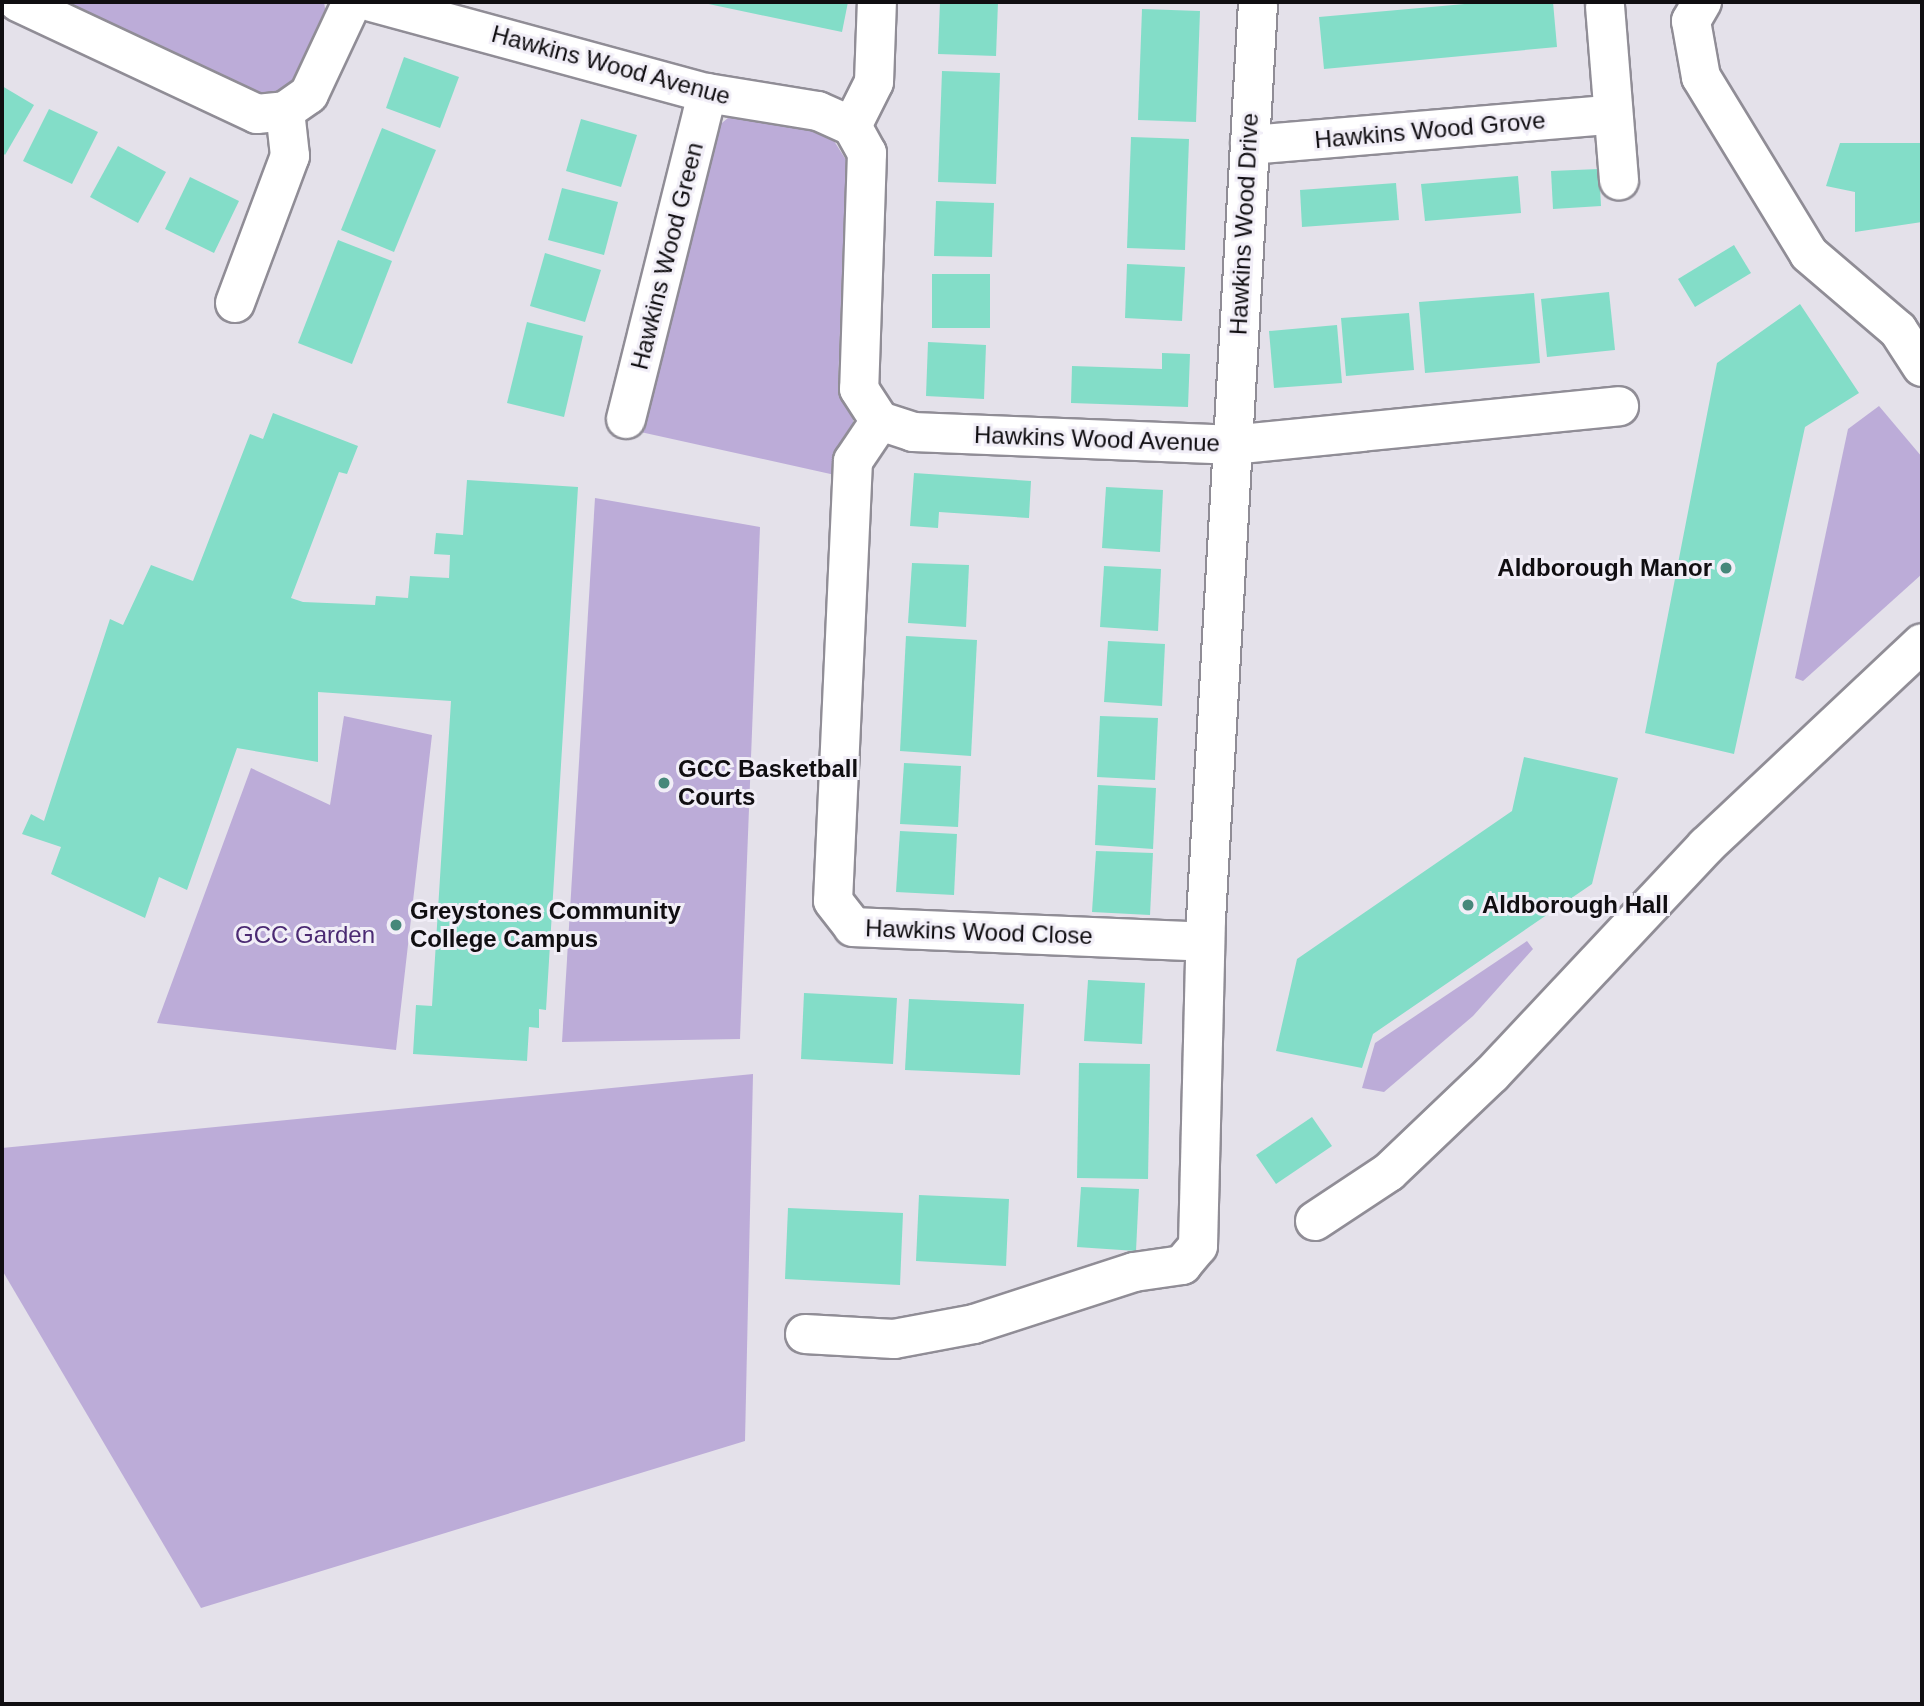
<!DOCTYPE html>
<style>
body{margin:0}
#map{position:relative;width:1924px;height:1706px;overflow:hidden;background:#e4e1ea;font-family:Arial,sans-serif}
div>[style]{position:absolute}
.green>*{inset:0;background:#bcacd8}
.building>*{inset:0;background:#83ddc8}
.roads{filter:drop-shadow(2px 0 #908d96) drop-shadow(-2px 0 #908d96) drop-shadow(0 2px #908d96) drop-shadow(0 -2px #908d96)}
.minor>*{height:38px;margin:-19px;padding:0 19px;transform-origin:19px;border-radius:19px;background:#fff}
.dots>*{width:19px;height:19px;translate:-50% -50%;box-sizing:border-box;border:4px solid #f1eef7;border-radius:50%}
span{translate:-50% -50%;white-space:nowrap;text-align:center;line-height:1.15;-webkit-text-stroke:6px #f1eef7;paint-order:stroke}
.street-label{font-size:24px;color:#100e11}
.poi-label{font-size:24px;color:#100e11;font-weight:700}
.right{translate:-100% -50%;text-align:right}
.left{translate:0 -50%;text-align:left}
.park-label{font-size:24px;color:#4b2a73}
.frame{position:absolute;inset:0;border:4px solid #100e11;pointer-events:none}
</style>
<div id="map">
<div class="green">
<i style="clip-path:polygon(56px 2px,324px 2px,326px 14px,298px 84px,265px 96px)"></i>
<i style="clip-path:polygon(734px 113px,826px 128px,846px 160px,838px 388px,853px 414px,853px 437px,835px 475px,636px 431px,711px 132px)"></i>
<i style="clip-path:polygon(1879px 406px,1922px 457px,1922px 574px,1803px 681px,1795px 678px,1848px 429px)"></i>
<i style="clip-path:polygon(595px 498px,760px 527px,740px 1039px,562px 1042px)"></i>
<i style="clip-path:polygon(344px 716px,432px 735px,396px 1050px,157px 1023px,251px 768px,330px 805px)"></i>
<i style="clip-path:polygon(1527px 941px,1533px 949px,1473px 1016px,1384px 1092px,1362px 1088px,1375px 1043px)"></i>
<i style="clip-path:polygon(753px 1074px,745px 1441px,201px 1608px,2px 1270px,2px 1148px)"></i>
</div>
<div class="building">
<i style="clip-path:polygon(699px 2px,848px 2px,842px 32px)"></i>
<i style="clip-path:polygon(940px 2px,998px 2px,996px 56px,938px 54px)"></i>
<i style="clip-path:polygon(1487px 2px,1553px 2px,1557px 47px,1324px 69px,1319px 17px)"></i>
<i style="clip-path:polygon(1142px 9px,1200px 11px,1196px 122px,1138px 120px)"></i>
<i style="clip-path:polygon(404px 57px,459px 77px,440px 128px,386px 108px)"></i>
<i style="clip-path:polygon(942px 71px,1000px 73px,996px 184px,938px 182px)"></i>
<i style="clip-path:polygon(2px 86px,34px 105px,5px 155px,2px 152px)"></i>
<i style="clip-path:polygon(49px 109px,98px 132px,72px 184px,23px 161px)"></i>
<i style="clip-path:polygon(581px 119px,637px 135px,621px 187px,566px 171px)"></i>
<i style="clip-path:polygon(382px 128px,436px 150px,394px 252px,341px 230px)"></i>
<i style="clip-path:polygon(1131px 137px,1189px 139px,1185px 250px,1127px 248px)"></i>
<i style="clip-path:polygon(1840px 143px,1922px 143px,1922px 222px,1855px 232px,1855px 192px,1826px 186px)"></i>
<i style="clip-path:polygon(118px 146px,166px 172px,138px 223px,90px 197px)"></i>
<i style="clip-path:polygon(1599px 169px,1601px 206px,1553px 209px,1551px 171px)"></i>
<i style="clip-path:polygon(1518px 176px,1521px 213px,1425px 221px,1421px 184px)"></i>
<i style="clip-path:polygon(190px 177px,239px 201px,214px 253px,165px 229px)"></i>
<i style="clip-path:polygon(1396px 183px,1399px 220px,1302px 227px,1300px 190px)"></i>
<i style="clip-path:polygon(562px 188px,618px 202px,604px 255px,548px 240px)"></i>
<i style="clip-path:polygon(936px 201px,994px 203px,992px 257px,934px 256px)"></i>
<i style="clip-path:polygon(338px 240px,392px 261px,352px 364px,298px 343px)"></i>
<i style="clip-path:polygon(1734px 245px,1751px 273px,1695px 307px,1678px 279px)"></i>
<i style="clip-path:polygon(545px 253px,601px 270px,585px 322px,530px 306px)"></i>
<i style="clip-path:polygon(1127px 264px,1185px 267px,1182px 321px,1125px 318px)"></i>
<i style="clip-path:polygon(932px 274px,990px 274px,990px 328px,932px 328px)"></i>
<i style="clip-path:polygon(1609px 292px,1615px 350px,1547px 357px,1541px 299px)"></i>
<i style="clip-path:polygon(1534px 293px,1540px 363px,1425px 373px,1419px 302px)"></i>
<i style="clip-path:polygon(1800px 304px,1859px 393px,1805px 427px,1734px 754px,1645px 733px,1717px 363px)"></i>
<i style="clip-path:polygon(1409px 313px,1414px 370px,1346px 376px,1341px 318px)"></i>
<i style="clip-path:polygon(527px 322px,583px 336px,564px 417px,507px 403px)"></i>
<i style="clip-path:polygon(1337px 325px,1342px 383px,1274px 388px,1269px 331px)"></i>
<i style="clip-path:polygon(928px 342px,986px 345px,984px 399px,926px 396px)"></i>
<i style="clip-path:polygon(1162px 353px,1190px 354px,1188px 407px,1071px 403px,1072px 366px,1162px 369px)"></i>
<i style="clip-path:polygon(273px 413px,358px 446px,347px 474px,339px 472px,291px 598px,303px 602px,375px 605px,376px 596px,408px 598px,410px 576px,449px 578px,450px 555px,434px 554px,436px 533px,463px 535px,467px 480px,578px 487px,546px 1010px,539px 1009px,539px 1028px,529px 1027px,527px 1061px,413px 1054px,416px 1005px,432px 1006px,451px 701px,318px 692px,318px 762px,237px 748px,187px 890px,159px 877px,145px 918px,51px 874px,61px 847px,22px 834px,31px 814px,44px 821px,110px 619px,123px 625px,151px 565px,193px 581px,250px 434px,263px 439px)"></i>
<i style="clip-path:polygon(914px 473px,1031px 481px,1029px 518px,939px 512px,938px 528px,910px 526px)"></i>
<i style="clip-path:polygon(1106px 487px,1163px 490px,1160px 552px,1102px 548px)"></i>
<i style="clip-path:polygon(912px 563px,969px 565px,966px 627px,908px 623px)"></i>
<i style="clip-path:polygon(1104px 566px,1161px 569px,1158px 631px,1100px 627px)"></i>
<i style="clip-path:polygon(906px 636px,977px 640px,971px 756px,900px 751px)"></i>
<i style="clip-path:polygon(1108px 641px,1165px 644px,1162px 706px,1104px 702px)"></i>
<i style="clip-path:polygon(1100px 716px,1158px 718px,1155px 780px,1097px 777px)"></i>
<i style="clip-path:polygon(1524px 757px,1618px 778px,1592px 884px,1373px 1034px,1362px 1068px,1276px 1051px,1297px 959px,1512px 811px)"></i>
<i style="clip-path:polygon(904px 763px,961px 766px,958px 827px,900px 824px)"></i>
<i style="clip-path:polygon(1098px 785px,1156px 788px,1153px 849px,1095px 845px)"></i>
<i style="clip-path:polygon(900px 831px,957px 834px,954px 895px,896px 892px)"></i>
<i style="clip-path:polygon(1096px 851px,1153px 853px,1150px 915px,1092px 912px)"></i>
<i style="clip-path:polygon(1088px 980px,1145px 983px,1142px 1044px,1084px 1041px)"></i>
<i style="clip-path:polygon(804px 993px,897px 998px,893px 1064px,801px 1059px)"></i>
<i style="clip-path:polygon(909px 999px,1024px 1004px,1020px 1075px,905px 1070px)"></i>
<i style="clip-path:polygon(1079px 1063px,1150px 1064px,1148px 1179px,1077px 1178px)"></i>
<i style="clip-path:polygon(1312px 1117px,1332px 1146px,1276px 1184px,1256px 1155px)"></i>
<i style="clip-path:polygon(1081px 1187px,1139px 1189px,1136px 1251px,1077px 1247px)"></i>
<i style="clip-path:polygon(919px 1195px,1009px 1199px,1006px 1266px,916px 1261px)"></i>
<i style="clip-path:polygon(788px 1208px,903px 1213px,900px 1285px,785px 1279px)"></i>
</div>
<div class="roads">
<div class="minor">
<i style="left:18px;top:2px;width:264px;rotate:25.1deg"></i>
<i style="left:257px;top:114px;width:28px;rotate:-6deg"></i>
<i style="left:371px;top:2px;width:348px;rotate:15.2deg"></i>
<i style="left:707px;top:93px;width:112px;rotate:9.2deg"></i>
<i style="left:818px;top:111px;width:37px;rotate:24deg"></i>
<i style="left:852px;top:126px;width:49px;rotate:-63.4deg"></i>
<i style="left:874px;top:82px;width:80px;rotate:-87.9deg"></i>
<i style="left:1702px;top:2px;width:22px;rotate:120deg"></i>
<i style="left:1691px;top:21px;width:57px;rotate:79.9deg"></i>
<i style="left:1701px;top:77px;width:207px;rotate:58.6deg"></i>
<i style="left:1809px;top:254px;width:117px;rotate:40.5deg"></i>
<i style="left:1898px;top:330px;width:44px;rotate:57deg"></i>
<i style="left:1605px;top:6px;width:175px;rotate:85.4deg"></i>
<i style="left:852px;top:126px;width:31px;rotate:61deg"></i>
<i style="left:867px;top:153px;width:236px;rotate:91.9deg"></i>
<i style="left:859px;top:389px;width:38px;rotate:57deg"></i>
<i style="left:880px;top:421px;width:35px;rotate:18deg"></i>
<i style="left:913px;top:432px;width:318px;rotate:2.3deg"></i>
<i style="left:1231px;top:445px;width:390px;rotate:-5.7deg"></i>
<i style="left:1250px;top:145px;width:360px;rotate:-4.8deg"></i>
<i style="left:235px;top:303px;width:157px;rotate:-69.5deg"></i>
<i style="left:290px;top:156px;width:45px;rotate:-96.3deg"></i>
<i style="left:285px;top:111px;width:29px;rotate:-35deg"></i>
<i style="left:309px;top:94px;width:102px;rotate:-64.9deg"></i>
<i style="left:626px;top:419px;width:336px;rotate:-76deg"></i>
<i style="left:880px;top:421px;width:48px;rotate:124deg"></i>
<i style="left:853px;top:461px;width:440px;rotate:92.6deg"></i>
<i style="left:833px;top:901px;width:33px;rotate:52deg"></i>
<i style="left:853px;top:927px;width:352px;rotate:2.4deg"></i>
<i style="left:1315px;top:1221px;width:89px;rotate:-33.5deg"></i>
<i style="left:1389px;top:1172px;width:142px;rotate:-43.6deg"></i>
<i style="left:1492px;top:1074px;width:313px;rotate:-46.8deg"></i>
<i style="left:1706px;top:846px;width:296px;rotate:-43.2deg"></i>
<i style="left:805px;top:1334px;width:89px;rotate:3.2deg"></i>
<i style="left:894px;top:1339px;width:81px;rotate:-10.6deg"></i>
<i style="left:974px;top:1324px;width:168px;rotate:-18deg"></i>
<i style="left:1134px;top:1272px;width:49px;rotate:-8.3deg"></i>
<i style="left:1182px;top:1265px;width:25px;rotate:-50deg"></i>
<i style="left:1198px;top:1246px;width:327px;rotate:-88.6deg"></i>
<i style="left:1206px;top:919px;width:916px;rotate:-86.75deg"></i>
</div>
</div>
<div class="dots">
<i style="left:1726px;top:568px;background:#46887a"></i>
<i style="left:664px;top:783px;background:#46887a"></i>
<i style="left:1468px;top:905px;background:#46887a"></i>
<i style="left:396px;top:925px;background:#46887a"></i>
</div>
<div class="street-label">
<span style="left:611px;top:65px;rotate:15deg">Hawkins Wood Avenue</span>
<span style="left:1430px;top:130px;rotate:-5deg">Hawkins Wood Grove</span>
<span style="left:1244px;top:224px;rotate:-87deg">Hawkins Wood Drive</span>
<span style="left:667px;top:256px;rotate:-76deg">Hawkins Wood Green</span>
<span style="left:1097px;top:439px;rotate:2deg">Hawkins Wood Avenue</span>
<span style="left:979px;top:932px;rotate:2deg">Hawkins Wood Close</span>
</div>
<div class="poi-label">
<span class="right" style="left:1712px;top:568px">Aldborough Manor</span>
<span class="left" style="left:678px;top:783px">GCC Basketball<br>Courts</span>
<span class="left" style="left:1482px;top:905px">Aldborough Hall</span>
<span class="left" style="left:410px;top:925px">Greystones Community<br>College Campus</span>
</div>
<div class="park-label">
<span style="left:305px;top:935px">GCC Garden</span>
</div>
<div class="frame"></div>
</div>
